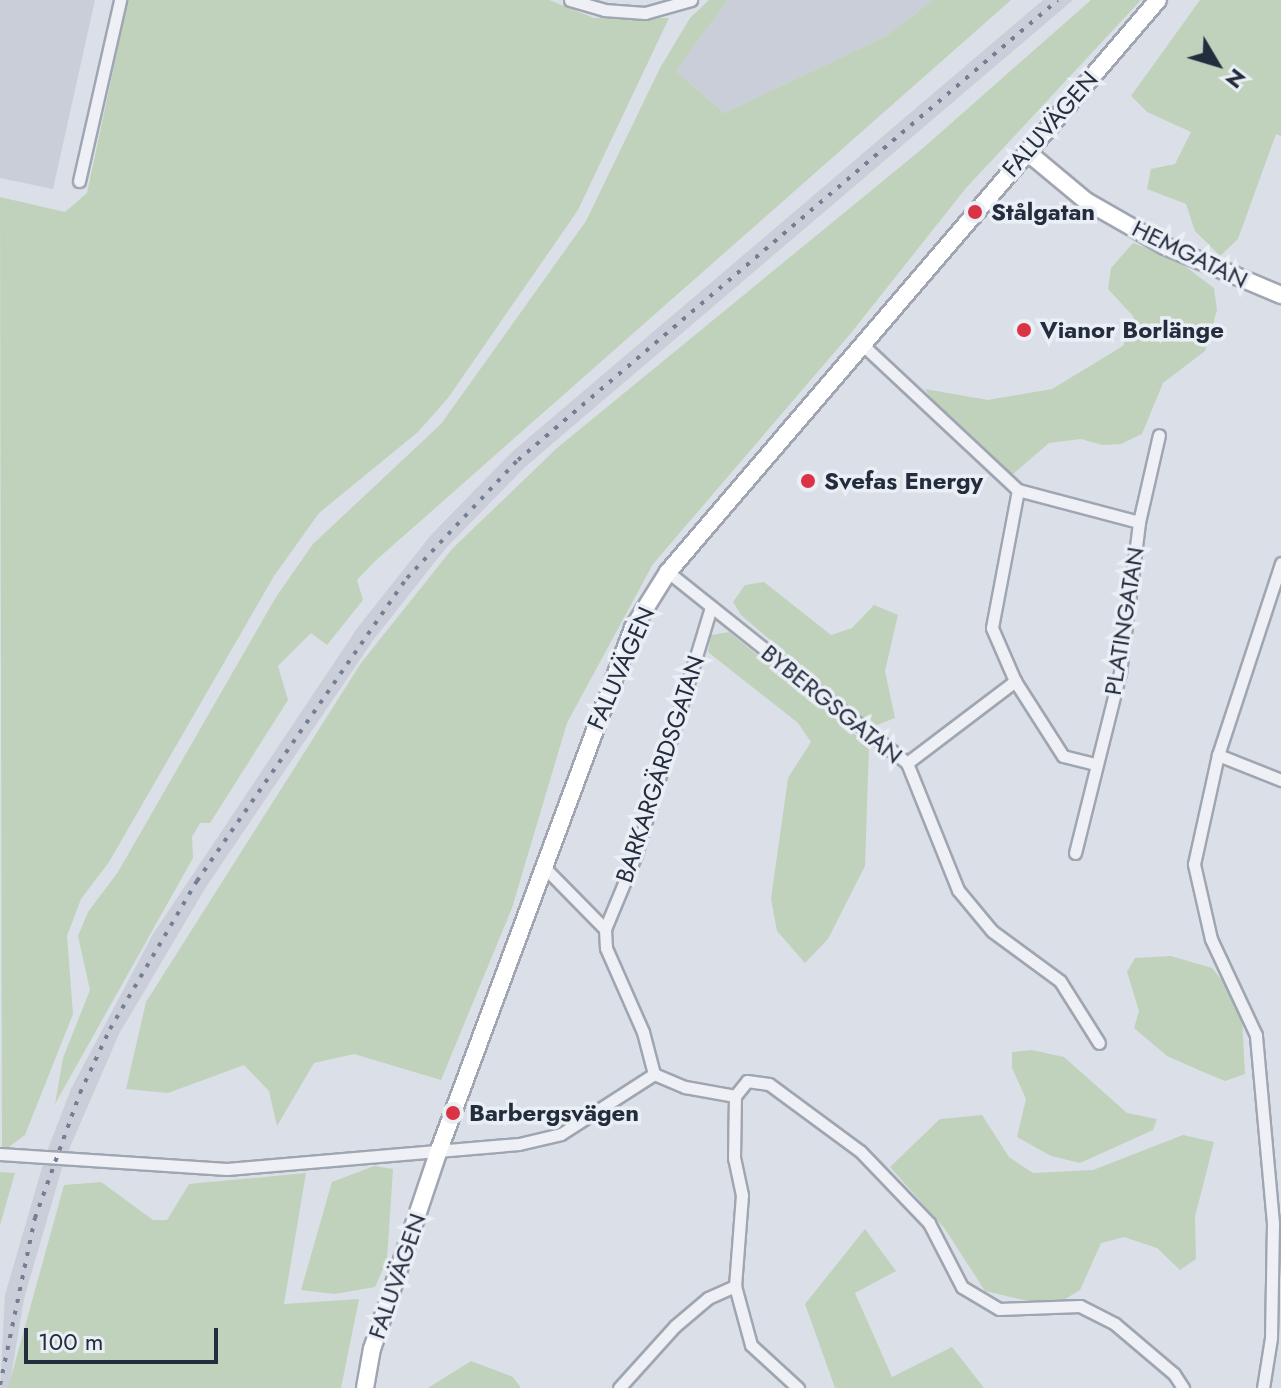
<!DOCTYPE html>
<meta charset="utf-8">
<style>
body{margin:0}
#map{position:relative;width:1281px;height:1388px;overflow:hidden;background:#dbdfe7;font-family:Jost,sans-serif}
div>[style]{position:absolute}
.built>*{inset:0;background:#c9ced9}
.green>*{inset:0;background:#c0d2bb}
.roads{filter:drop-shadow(2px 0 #a0a6b1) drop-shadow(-2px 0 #a0a6b1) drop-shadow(0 2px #a0a6b1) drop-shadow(0 -2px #a0a6b1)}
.street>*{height:11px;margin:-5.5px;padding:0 5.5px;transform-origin:5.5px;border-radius:5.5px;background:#eef0f5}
.secondary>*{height:16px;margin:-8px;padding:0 8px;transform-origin:8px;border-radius:8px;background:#fff}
.rail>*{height:4px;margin-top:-2px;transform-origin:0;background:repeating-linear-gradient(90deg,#737e92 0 4px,transparent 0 12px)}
.dots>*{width:22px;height:22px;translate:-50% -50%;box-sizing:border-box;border:4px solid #eaeef5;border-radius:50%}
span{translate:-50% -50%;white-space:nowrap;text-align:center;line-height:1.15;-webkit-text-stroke:7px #eaeef5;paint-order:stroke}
.street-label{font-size:24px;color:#242d3e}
.poi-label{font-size:24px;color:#242d3e;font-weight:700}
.left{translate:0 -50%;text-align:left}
.north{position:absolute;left:1177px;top:24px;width:80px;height:80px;-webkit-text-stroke:6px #eaeef5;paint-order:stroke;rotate:128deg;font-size:22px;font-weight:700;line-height:32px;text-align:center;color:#242d3e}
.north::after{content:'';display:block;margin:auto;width:28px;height:36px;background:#242d3e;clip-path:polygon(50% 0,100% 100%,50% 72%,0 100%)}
.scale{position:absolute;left:24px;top:1328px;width:194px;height:36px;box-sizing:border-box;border:4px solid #242d3e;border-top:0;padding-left:10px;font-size:24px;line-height:28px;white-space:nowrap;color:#242d3e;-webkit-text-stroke:6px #eaeef5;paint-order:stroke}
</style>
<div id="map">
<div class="built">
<i style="clip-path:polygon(0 0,95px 0,53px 189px,0 178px)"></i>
<i style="clip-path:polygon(728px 0,933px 0,886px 36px,724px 113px,676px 71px)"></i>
<i style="clip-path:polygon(1043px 0,1073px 0,525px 467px,446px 548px,374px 639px,206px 887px,119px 1034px,64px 1161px,24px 1299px,9px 1388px,0 1388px,5px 1295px,46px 1154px,71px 1089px,153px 934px,358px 627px,431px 535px,512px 452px)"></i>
</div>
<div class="green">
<i style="clip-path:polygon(128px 0,549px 0,594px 18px,669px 18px,578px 210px,448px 398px,418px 432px,319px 513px,274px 576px,109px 862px,81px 899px,67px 936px,73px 1014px,25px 1135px,2px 1152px,0 197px,65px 212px,87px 193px)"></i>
<i style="clip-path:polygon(709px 0,728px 0,676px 71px,724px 113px,886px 36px,933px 0,1011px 0,374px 562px,357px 580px,363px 600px,327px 645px,311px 633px,278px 666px,288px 700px,210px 823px,200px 823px,192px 837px,193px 858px,55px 1104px,63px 1058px,90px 990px,78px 936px,88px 912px,118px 872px,276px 597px,313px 544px,441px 424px,586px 221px,660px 68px,690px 18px)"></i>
<i style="clip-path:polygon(1091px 0,1141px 0,966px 188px,851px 333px,653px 564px,567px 723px,512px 908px,441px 1080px,354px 1054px,314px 1063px,277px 1126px,269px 1091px,244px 1065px,168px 1093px,126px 1089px,146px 1002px,361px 663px,452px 549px,557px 448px,922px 149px)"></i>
<i style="clip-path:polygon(1200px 0,1281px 0,1281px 136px,1276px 134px,1238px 239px,1220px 256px,1195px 231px,1186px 204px,1147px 189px,1151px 169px,1175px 164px,1191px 132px,1147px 112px,1131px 96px)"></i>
<i style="clip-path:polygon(1133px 243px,1174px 258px,1214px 288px,1217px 310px,1205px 351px,1163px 383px,1142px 434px,1121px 444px,1102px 445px,1081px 439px,1049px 443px,1012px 475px,936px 407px,925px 389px,988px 400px,1052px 389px,1123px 346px,1134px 317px,1108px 289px,1111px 268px)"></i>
<i style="clip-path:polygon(764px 582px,831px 635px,852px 628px,874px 605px,898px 615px,885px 671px,895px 718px,872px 727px,741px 615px,733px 602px,745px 585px)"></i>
<i style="clip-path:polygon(729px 632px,869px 746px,865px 866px,828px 939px,805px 963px,777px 931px,771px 899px,788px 778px,811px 742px,798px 723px,708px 652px,711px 635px)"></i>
<i style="clip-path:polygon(1171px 956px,1212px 968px,1230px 991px,1242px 1018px,1245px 1074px,1225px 1081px,1201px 1071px,1167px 1056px,1134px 1028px,1139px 1011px,1127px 972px,1135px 958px)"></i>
<i style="clip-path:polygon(1032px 1050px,1064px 1057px,1127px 1113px,1157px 1119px,1153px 1130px,1080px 1163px,1051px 1156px,1017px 1137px,1026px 1099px,1012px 1068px,1012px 1052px)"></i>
<i style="clip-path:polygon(982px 1115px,1009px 1157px,1033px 1173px,1093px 1170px,1183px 1135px,1214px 1142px,1195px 1217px,1196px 1259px,1180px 1270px,1157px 1248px,1124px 1237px,1101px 1243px,1080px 1290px,1062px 1301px,1032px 1302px,985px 1291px,945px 1229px,890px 1167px,940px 1119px)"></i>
<i style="clip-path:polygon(374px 1166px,393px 1169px,387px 1260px,375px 1287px,334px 1294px,301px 1290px,332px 1182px)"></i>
<i style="clip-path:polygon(0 1172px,15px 1173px,0 1225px)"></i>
<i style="clip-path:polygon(306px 1173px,284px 1304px,359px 1299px,341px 1388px,8px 1388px,64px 1185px,101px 1182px,153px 1220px,167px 1220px,189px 1184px)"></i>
<i style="clip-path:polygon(865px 1229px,896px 1271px,855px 1293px,892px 1377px,952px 1347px,984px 1388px,835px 1388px,805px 1304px)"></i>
<i style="clip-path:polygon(471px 1361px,513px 1377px,521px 1388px,428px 1388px)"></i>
</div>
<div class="roads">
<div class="street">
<i style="left:570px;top:0;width:35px;rotate:16deg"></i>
<i style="left:604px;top:10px;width:41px;rotate:4.2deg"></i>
<i style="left:645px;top:13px;width:48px;rotate:-15.8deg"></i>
<i style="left:79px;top:181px;width:186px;rotate:-77.2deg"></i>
<i style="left:865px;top:347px;width:209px;rotate:43.1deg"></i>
<i style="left:1018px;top:490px;width:125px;rotate:14.8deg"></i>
<i style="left:1018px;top:490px;width:140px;rotate:100.7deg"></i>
<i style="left:992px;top:628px;width:58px;rotate:66.5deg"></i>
<i style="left:1015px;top:681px;width:89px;rotate:57.4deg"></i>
<i style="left:1063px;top:756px;width:33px;rotate:14deg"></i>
<i style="left:668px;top:572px;width:306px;rotate:38.6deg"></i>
<i style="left:907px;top:763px;width:137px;rotate:68.1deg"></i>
<i style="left:958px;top:890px;width:53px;rotate:50.3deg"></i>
<i style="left:992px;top:931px;width:84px;rotate:36.3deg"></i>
<i style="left:1060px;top:981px;width:73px;rotate:57.8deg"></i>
<i style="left:1218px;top:755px;width:68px;rotate:21.6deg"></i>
<i style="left:907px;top:763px;width:136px;rotate:-37.2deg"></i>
<i style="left:1075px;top:853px;width:186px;rotate:-76deg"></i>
<i style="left:1120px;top:673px;width:152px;rotate:-82.8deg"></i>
<i style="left:1139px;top:522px;width:89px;rotate:-77.1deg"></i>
<i style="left:542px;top:865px;width:90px;rotate:45.5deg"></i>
<i style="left:605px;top:929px;width:19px;rotate:87deg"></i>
<i style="left:606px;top:948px;width:92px;rotate:66.2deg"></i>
<i style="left:643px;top:1032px;width:43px;rotate:75.3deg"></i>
<i style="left:605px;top:929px;width:81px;rotate:-67.5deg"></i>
<i style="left:636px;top:854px;width:258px;rotate:-73.1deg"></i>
<i style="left:0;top:1154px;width:227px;rotate:3.8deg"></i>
<i style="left:227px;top:1169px;width:293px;rotate:-4.9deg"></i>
<i style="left:519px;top:1144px;width:43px;rotate:-13.4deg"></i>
<i style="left:561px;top:1134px;width:111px;rotate:-32.8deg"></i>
<i style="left:654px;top:1074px;width:34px;rotate:23deg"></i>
<i style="left:685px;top:1087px;width:51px;rotate:10.2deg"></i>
<i style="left:735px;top:1096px;width:19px;rotate:-51deg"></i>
<i style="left:747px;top:1081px;width:22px;rotate:8deg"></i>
<i style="left:769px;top:1084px;width:113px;rotate:36.4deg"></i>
<i style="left:860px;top:1151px;width:100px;rotate:46.2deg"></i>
<i style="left:929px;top:1223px;width:72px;rotate:62.7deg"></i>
<i style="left:962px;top:1287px;width:43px;rotate:30.7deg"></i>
<i style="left:999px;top:1309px;width:81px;rotate:-2.1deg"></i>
<i style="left:1080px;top:1306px;width:39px;rotate:27deg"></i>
<i style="left:1115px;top:1324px;width:77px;rotate:40.3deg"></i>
<i style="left:1174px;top:1374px;width:17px;rotate:57deg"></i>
<i style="left:735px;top:1286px;width:61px;rotate:74.8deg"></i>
<i style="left:751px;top:1345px;width:64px;rotate:42.5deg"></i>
<i style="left:619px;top:1388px;width:84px;rotate:-47.9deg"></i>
<i style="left:675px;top:1326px;width:43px;rotate:-40.3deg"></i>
<i style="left:708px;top:1298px;width:30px;rotate:-24deg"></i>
<i style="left:735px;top:1286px;width:91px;rotate:-85.6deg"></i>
<i style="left:742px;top:1195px;width:38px;rotate:-102deg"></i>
<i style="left:734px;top:1158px;width:62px;rotate:-89.1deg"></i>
<i style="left:1263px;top:1388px;width:51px;rotate:-80.9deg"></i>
<i style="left:1271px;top:1338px;width:115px;rotate:-89deg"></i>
<i style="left:1273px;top:1223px;width:189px;rotate:-95.2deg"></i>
<i style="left:1256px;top:1035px;width:106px;rotate:-115.1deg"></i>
<i style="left:1211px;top:939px;width:77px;rotate:-102.8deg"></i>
<i style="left:1194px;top:864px;width:112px;rotate:-77.6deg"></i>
<i style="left:1218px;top:755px;width:202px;rotate:-71.8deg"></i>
</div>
<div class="secondary">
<i style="left:1026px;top:151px;width:78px;rotate:39.8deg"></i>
<i style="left:1086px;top:201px;width:91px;rotate:29.7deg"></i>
<i style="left:1165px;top:246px;width:126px;rotate:22.9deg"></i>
<i style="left:365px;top:1388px;width:40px;rotate:-80deg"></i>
<i style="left:372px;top:1349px;width:210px;rotate:-71.4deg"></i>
<i style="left:439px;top:1150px;width:557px;rotate:-69.61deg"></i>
<i style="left:633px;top:628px;width:66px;rotate:-58deg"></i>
<i style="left:668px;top:572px;width:753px;rotate:-49.42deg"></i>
</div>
</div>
<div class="rail">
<i style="left:0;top:1385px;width:171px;rotate:-78.2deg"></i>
<i style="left:35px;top:1218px;width:133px;rotate:-70.2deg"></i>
<i style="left:80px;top:1093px;width:71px;rotate:-64.9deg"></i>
<i style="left:110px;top:1029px;width:172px;rotate:-59.6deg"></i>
<i style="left:197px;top:881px;width:369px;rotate:-55.3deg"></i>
<i style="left:407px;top:578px;width:162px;rotate:-46.8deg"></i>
<i style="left:518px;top:460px;width:709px;rotate:-40.43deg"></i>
</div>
<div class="dots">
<i style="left:975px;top:212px;background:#da3345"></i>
<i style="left:1024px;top:330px;background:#da3345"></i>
<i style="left:808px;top:481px;background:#da3345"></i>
<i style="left:453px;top:1113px;background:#da3345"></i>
</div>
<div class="street-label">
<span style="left:1050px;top:124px;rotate:-49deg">FALUVÄGEN</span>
<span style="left:1190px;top:254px;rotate:26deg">HEMGATAN</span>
<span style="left:1124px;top:621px;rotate:-81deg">PLATINGATAN</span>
<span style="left:621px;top:668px;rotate:-66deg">FALUVÄGEN</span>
<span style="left:832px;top:704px;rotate:39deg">BYBERGSGATAN</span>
<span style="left:660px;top:769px;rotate:-72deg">BARKARGÄRDSGATAN</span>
<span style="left:397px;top:1276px;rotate:-71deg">FALUVÄGEN</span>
</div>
<div class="poi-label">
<span class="left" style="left:991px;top:212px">Stålgatan</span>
<span class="left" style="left:1040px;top:330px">Vianor Borlänge</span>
<span class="left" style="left:824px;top:481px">Svefas Energy</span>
<span class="left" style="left:469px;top:1113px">Barbergsvägen</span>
</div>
<div class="north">N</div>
<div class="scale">100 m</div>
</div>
